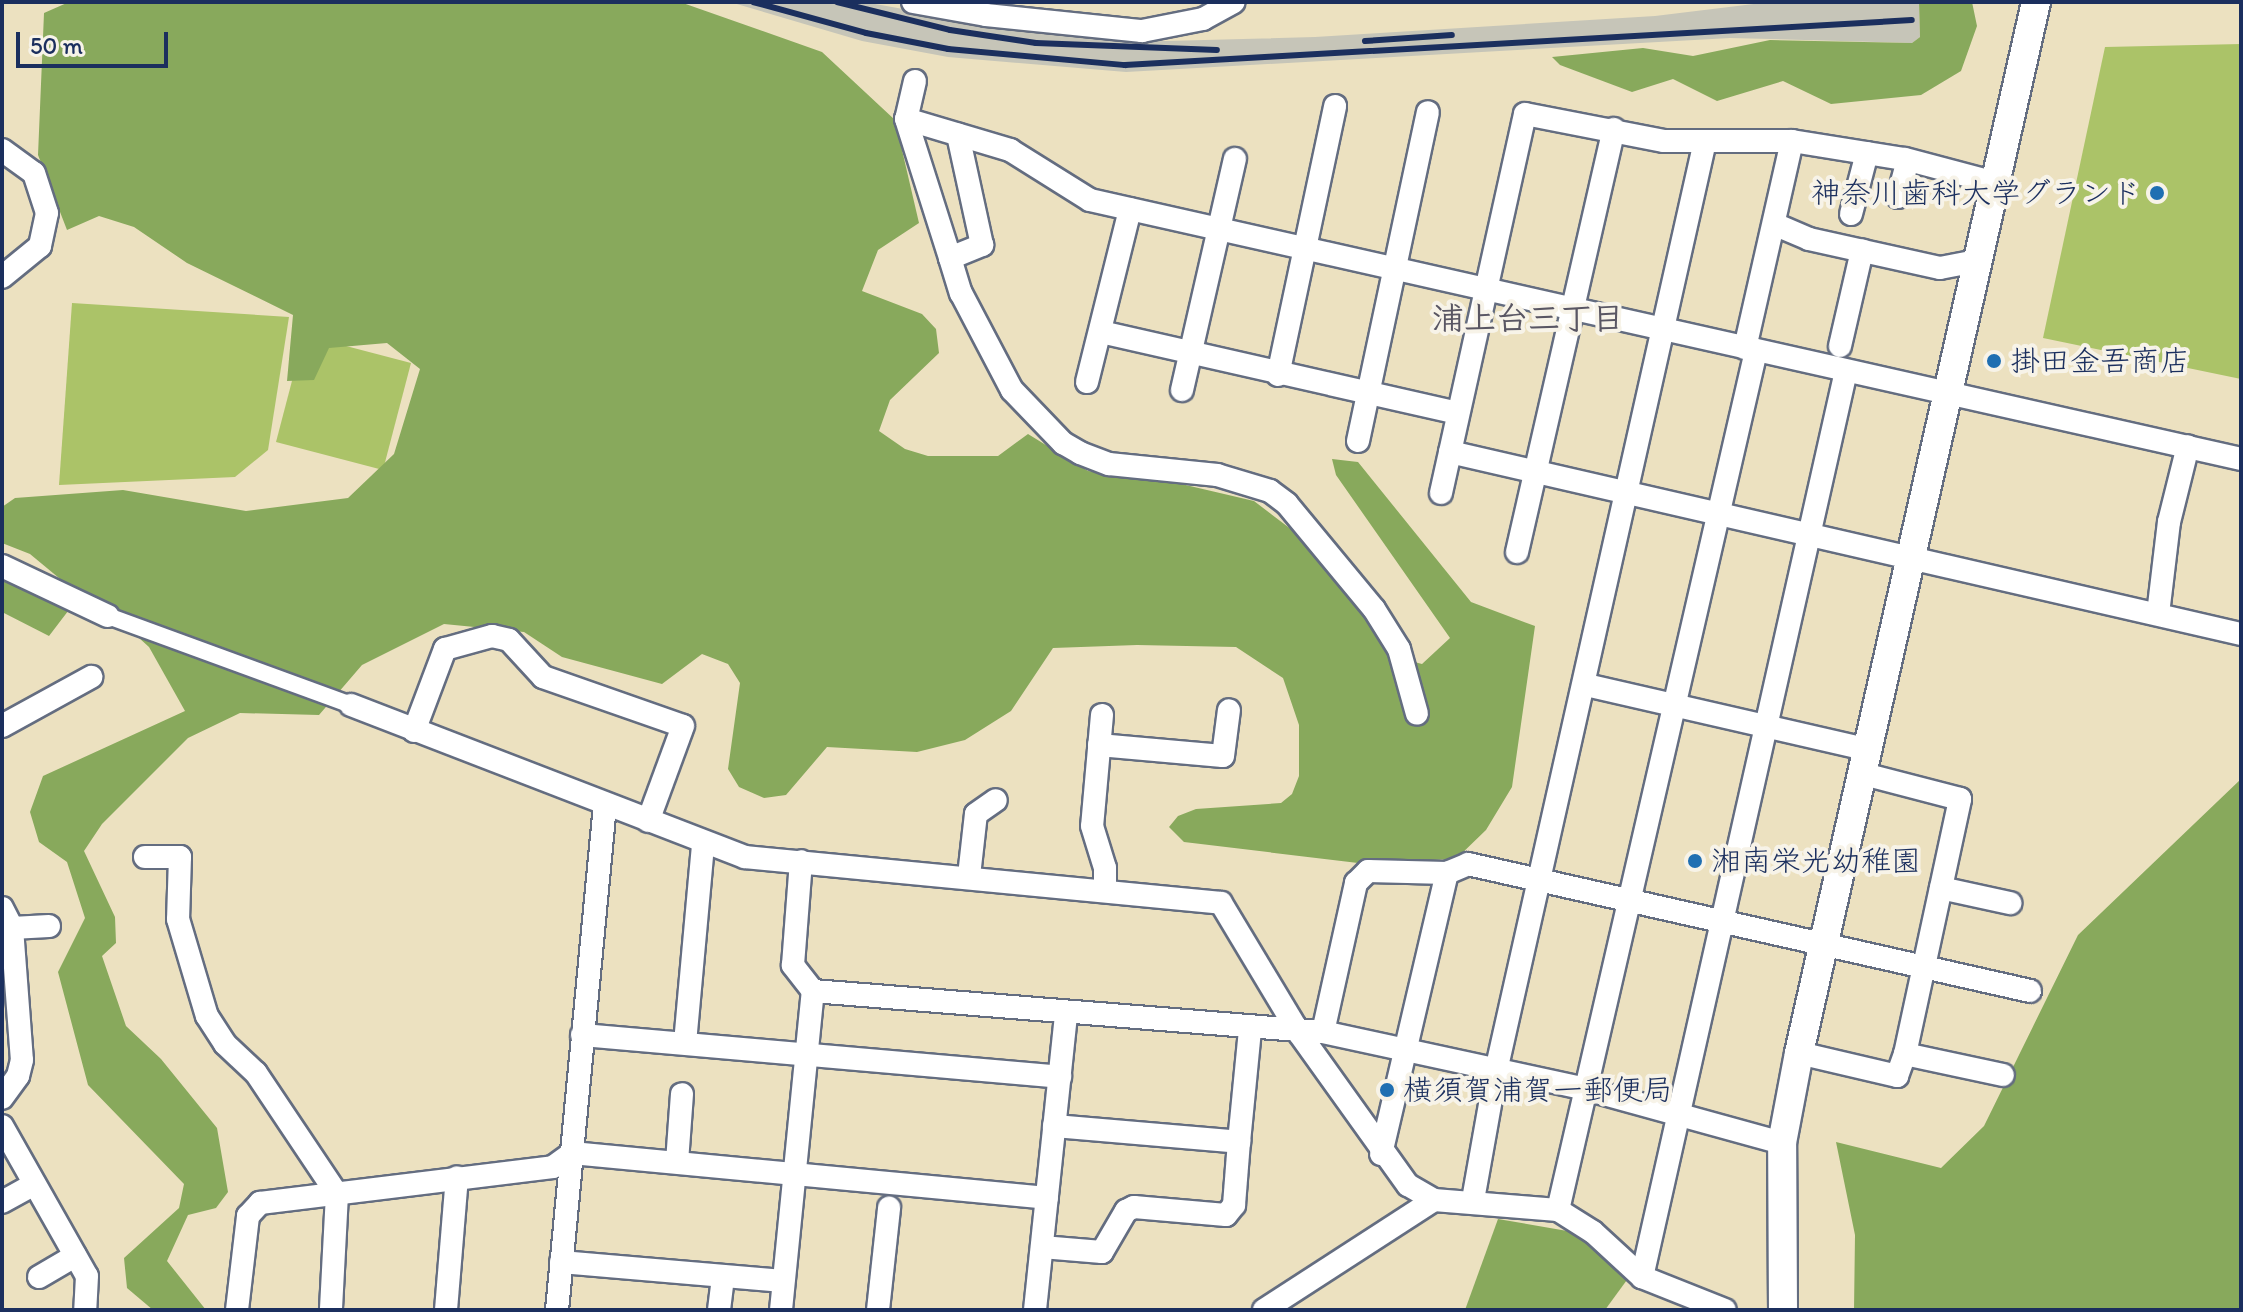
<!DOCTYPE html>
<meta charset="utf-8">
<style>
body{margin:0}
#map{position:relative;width:2243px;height:1312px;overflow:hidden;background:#ece1c0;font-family:Itim,"Klee One",sans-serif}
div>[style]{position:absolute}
.industrial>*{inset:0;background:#c6c5b8}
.green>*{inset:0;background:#abc368}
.forest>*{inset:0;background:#88a95c}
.roads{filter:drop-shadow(2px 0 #646d80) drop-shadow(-2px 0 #646d80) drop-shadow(0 2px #646d80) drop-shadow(0 -2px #646d80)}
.pedestrian>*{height:16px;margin:-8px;padding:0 8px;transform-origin:8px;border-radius:8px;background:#fff}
.minor>*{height:22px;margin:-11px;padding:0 11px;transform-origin:11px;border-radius:11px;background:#fff}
.tertiary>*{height:28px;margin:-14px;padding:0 14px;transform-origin:14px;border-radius:14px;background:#fff}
.rail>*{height:6px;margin:-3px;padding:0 3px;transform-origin:3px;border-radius:3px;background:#1b2f5e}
.dots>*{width:22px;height:22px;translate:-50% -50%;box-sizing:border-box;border:4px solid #f7f3e8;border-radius:50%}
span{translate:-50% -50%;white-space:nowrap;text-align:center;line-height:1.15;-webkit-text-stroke:8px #f7f3e8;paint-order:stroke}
.poi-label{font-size:30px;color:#1b2f5e}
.right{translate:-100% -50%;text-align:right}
.left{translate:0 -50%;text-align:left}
.neighbourhood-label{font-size:32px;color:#595663;font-weight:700}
.frame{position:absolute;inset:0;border:4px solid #1b2f5e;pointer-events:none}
.scale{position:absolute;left:16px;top:32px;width:152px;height:36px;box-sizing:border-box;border:4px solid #1b2f5e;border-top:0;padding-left:10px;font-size:24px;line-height:28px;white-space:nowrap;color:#1b2f5e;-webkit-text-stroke:6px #f7f3e8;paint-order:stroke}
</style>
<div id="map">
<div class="industrial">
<i style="clip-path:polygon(730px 2px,864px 2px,1037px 33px,1127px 42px,1315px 37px,1655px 16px,1770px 2px,1919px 2px,1920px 37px,1912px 43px,1730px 38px,1126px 72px,948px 57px,862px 41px)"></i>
</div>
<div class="green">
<i style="clip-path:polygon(2241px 44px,2241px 379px,2043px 338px,2105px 47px)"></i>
<i style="clip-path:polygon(72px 303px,289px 317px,268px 450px,235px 477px,59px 485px)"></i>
<i style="clip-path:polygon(304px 335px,411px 363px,383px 470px,276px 442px)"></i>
</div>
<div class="forest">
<i style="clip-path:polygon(69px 2px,680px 2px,822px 52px,895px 120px,919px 223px,878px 250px,862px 291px,922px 314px,936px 329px,939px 353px,890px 400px,879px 431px,905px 449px,928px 456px,998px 456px,1028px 434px,1088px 471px,1160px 479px,1254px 501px,1296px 533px,1399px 658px,1422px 664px,1450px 638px,1336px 475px,1332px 459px,1358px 462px,1471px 602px,1535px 626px,1512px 787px,1486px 830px,1456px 859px,1358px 863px,1184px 842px,1169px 827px,1178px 816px,1196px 809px,1281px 803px,1292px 794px,1299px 776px,1299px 725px,1283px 678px,1236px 647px,1137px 645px,1053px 648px,1011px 711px,965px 740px,917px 752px,827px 747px,786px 795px,764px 798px,739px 787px,728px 769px,740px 683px,728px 664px,702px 654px,662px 684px,562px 657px,524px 632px,444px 624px,362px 665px,319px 715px,240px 713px,188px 738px,102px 824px,84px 851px,115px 917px,116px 943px,102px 956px,126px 1026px,161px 1059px,217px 1128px,228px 1192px,216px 1208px,188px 1215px,167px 1261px,206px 1310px,153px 1310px,127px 1288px,124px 1258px,179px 1208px,184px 1184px,88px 1085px,58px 972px,85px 918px,67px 862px,39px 842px,30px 812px,43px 776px,185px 711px,149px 647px,107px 609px,78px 598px,49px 636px,2px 612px,2px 580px,58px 602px,65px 583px,30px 554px,2px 543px,2px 507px,15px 498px,123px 490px,246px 511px,348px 498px,394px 454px,420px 369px,387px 343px,329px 348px,314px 380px,287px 381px,293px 315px,187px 263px,134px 227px,99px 216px,67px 230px,38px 155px,44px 13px)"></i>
<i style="clip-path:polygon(1919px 2px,1972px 2px,1977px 26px,1961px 71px,1921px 95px,1831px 104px,1783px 81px,1717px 101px,1673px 79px,1632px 92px,1560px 65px,1552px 57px,1643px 48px,1693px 56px,1770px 40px,1912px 43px,1920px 37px)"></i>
<i style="clip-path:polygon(2241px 779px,2241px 1310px,1854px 1310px,1855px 1235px,1836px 1142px,1941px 1168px,1984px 1126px,2078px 935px)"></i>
<i style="clip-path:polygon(1498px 1219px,1573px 1232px,1632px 1273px,1605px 1310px,1465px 1310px)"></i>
</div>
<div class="roads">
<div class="pedestrian">
<i style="left:108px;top:616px;width:259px;rotate:20.1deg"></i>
</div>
<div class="minor">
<i style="left:913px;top:2px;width:74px;rotate:10.1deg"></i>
<i style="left:986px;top:15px;width:157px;rotate:5.9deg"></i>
<i style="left:1142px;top:31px;width:62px;rotate:-11.1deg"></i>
<i style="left:1203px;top:19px;width:35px;rotate:-29deg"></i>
<i style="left:915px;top:81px;width:39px;rotate:103deg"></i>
<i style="left:906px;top:119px;width:146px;rotate:72.4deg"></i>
<i style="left:950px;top:258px;width:37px;rotate:73deg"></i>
<i style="left:961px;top:293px;width:110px;rotate:62.3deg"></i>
<i style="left:1012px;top:390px;width:74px;rotate:46.1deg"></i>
<i style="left:1063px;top:443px;width:20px;rotate:30deg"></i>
<i style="left:1080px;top:453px;width:31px;rotate:21deg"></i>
<i style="left:1109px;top:464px;width:109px;rotate:5.8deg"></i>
<i style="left:1217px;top:475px;width:55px;rotate:16.8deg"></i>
<i style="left:1270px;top:491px;width:21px;rotate:37deg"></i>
<i style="left:1287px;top:504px;width:136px;rotate:50.4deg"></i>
<i style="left:1374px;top:609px;width:47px;rotate:58deg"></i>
<i style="left:1399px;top:649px;width:67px;rotate:74.5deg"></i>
<i style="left:906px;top:119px;width:109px;rotate:16.6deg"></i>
<i style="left:1010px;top:150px;width:94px;rotate:32deg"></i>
<i style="left:1090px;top:200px;width:1180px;rotate:12.68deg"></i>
<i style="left:2px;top:150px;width:39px;rotate:36deg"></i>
<i style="left:34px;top:173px;width:42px;rotate:72deg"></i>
<i style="left:47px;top:213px;width:34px;rotate:102deg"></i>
<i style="left:40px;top:246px;width:49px;rotate:140.8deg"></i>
<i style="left:1898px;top:197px;width:38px;rotate:-75deg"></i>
<i style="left:1851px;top:214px;width:63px;rotate:-75.3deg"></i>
<i style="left:1774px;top:224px;width:38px;rotate:23deg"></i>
<i style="left:1809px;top:239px;width:134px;rotate:12.5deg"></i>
<i style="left:1940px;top:268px;width:37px;rotate:-11deg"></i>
<i style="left:950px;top:258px;width:35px;rotate:-22deg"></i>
<i style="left:982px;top:245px;width:113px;rotate:-102.3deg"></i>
<i style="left:1101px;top:332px;width:366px;rotate:12.8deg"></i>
<i style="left:1840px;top:346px;width:98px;rotate:-77deg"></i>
<i style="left:1745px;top:348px;width:212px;rotate:-77.2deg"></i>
<i style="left:1278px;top:375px;width:275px;rotate:-78deg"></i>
<i style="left:1087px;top:382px;width:178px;rotate:-76deg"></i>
<i style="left:1182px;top:390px;width:237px;rotate:-77.1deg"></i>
<i style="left:1358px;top:441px;width:336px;rotate:-78deg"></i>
<i style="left:1450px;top:452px;width:812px;rotate:12.96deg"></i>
<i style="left:1441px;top:493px;width:388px;rotate:-77.5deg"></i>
<i style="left:1525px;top:114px;width:142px;rotate:11deg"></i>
<i style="left:1664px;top:141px;width:128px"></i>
<i style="left:1792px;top:141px;width:114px;rotate:9.1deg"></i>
<i style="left:1905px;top:159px;width:94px;rotate:14.8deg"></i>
<i style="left:1517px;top:552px;width:434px;rotate:-77.1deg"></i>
<i style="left:2px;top:566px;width:117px;rotate:25.3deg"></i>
<i style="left:2158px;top:614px;width:93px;rotate:-83.2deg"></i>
<i style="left:2169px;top:522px;width:78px;rotate:-76deg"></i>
<i style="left:1586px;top:685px;width:290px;rotate:12.9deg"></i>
<i style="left:351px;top:705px;width:422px;rotate:21.1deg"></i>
<i style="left:745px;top:857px;width:478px;rotate:5.5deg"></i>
<i style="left:1221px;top:903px;width:152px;rotate:59deg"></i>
<i style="left:1299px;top:1033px;width:187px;rotate:54.4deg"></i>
<i style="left:1408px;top:1185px;width:30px;rotate:30deg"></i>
<i style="left:1434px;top:1200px;width:124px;rotate:4.6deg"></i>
<i style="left:1558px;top:1210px;width:41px;rotate:32.2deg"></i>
<i style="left:1593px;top:1232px;width:67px;rotate:42.6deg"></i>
<i style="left:1642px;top:1277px;width:89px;rotate:21.7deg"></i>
<i style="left:1102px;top:715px;width:111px;rotate:95.1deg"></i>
<i style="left:1092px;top:826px;width:44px;rotate:72.8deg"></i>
<i style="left:1105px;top:868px;width:21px;rotate:90deg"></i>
<i style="left:2px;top:726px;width:102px;rotate:-28.8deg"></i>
<i style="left:414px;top:731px;width:88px;rotate:-69.3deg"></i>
<i style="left:445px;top:649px;width:49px;rotate:-15.5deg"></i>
<i style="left:492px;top:636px;width:17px;rotate:13deg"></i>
<i style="left:509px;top:640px;width:50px;rotate:47.4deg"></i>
<i style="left:543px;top:677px;width:148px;rotate:19.3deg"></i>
<i style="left:683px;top:726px;width:101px;rotate:110.2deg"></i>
<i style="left:1099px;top:745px;width:124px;rotate:5.1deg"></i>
<i style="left:1223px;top:756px;width:46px;rotate:-82.6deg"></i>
<i style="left:145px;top:857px;width:35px"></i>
<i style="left:180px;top:857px;width:62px;rotate:91.8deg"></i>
<i style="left:178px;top:919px;width:101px;rotate:73.4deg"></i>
<i style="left:207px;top:1016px;width:33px;rotate:57deg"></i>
<i style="left:225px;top:1044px;width:42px;rotate:43.1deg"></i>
<i style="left:256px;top:1073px;width:146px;rotate:56.2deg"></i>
<i style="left:337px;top:1194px;width:116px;rotate:93deg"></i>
<i style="left:969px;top:876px;width:62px;rotate:-83.6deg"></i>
<i style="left:976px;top:814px;width:24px;rotate:-35deg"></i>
<i style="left:1941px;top:888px;width:71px;rotate:12.3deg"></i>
<i style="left:2px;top:908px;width:22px;rotate:63deg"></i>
<i style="left:12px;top:928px;width:132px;rotate:85.7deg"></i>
<i style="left:22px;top:1060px;width:16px;rotate:104deg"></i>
<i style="left:18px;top:1076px;width:27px;rotate:126deg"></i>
<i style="left:12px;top:928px;width:37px;rotate:-3deg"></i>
<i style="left:813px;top:991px;width:512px;rotate:4.6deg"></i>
<i style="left:1323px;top:1032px;width:269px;rotate:12.2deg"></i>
<i style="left:1586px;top:1089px;width:203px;rotate:15.4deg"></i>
<i style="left:1323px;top:1032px;width:153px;rotate:-77.5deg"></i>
<i style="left:1356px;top:883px;width:17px;rotate:-45deg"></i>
<i style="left:1368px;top:871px;width:79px;rotate:1.5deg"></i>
<i style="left:582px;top:1035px;width:480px;rotate:5deg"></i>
<i style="left:685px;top:1043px;width:200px;rotate:-84.8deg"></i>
<i style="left:1799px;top:1053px;width:101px;rotate:13.2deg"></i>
<i style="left:1897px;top:1076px;width:23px;rotate:-70deg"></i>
<i style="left:1905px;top:1054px;width:261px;rotate:-77.8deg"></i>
<i style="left:1960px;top:799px;width:99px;rotate:-165.4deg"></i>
<i style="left:1905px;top:1054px;width:100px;rotate:12.1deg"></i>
<i style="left:2px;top:1126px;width:172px;rotate:60.5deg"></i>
<i style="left:87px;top:1276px;width:34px;rotate:93deg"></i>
<i style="left:1054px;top:1126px;width:186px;rotate:4.9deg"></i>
<i style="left:1239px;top:1142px;width:114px;rotate:-84.4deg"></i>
<i style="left:1381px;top:1154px;width:289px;rotate:-76.8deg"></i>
<i style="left:1447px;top:873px;width:23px;rotate:-23deg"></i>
<i style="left:1468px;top:864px;width:576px;rotate:12.73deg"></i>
<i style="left:677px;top:1162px;width:68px;rotate:-85.8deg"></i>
<i style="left:1473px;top:1200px;width:131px;rotate:-79.9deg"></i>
<i style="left:1496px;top:1071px;width:953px;rotate:-77.33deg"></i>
<i style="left:2px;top:1202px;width:37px;rotate:-29deg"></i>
<i style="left:1558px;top:1210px;width:882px;rotate:-77.02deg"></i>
<i style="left:1042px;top:1247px;width:60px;rotate:4.8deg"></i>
<i style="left:1102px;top:1252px;width:48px;rotate:-59.7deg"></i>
<i style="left:1126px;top:1211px;width:9px;rotate:-27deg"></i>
<i style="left:1134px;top:1207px;width:92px;rotate:5deg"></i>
<i style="left:1226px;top:1215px;width:13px;rotate:-51deg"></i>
<i style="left:1234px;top:1205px;width:63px;rotate:-85.5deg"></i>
<i style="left:561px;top:1262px;width:223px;rotate:4.9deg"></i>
<i style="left:39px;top:1277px;width:42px;rotate:-30.3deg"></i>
<i style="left:1642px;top:1277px;width:929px;rotate:-77.31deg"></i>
<i style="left:237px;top:1310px;width:95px;rotate:-83.3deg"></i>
<i style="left:248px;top:1216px;width:18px;rotate:-47deg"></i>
<i style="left:260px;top:1203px;width:295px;rotate:-7deg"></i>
<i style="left:553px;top:1167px;width:24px;rotate:-36deg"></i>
<i style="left:572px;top:1153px;width:477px;rotate:5.4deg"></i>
<i style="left:446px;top:1310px;width:133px;rotate:-85.3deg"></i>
<i style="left:557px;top:1310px;width:507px;rotate:-84.57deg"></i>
<i style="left:719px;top:1310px;width:34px;rotate:-83deg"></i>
<i style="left:781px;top:1310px;width:321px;rotate:-84.3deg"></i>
<i style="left:813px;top:991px;width:33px;rotate:-128deg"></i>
<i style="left:793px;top:965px;width:104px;rotate:-85.6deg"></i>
<i style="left:878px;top:1310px;width:103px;rotate:-83.8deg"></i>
<i style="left:1035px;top:1310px;width:299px;rotate:-84deg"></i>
<i style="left:1264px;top:1310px;width:202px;rotate:-32.9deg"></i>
</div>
<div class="tertiary">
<i style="left:1783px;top:1310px;width:167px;rotate:-90.3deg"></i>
<i style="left:1782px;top:1143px;width:92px;rotate:-79.3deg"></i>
<i style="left:1799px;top:1053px;width:1077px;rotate:-77.29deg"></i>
</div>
</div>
<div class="rail">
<i style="left:753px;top:2px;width:117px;rotate:15.3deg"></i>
<i style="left:866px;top:33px;width:84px;rotate:11deg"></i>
<i style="left:948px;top:49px;width:178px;rotate:5.2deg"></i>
<i style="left:1125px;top:65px;width:788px;rotate:-3.27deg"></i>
<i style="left:837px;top:2px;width:116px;rotate:13.9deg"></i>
<i style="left:950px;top:30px;width:87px;rotate:8.6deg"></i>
<i style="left:1036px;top:43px;width:181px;rotate:2.2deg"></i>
<i style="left:1365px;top:41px;width:87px;rotate:-3.9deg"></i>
</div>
<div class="dots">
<i style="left:2157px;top:193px;background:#1f6fb2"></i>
<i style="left:1994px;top:361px;background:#1f6fb2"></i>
<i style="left:1695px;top:861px;background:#1f6fb2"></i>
<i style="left:1387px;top:1090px;background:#1f6fb2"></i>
</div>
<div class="poi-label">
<span class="right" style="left:2141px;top:193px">神奈川歯科大学グランド</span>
<span class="left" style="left:2010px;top:361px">掛田金吾商店</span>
<span class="left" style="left:1711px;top:861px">湘南栄光幼稚園</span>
<span class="left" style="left:1403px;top:1090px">横須賀浦賀一郵便局</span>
</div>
<div class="neighbourhood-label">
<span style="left:1528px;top:318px">浦上台三丁目</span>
</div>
<div class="frame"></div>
<div class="scale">50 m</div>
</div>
